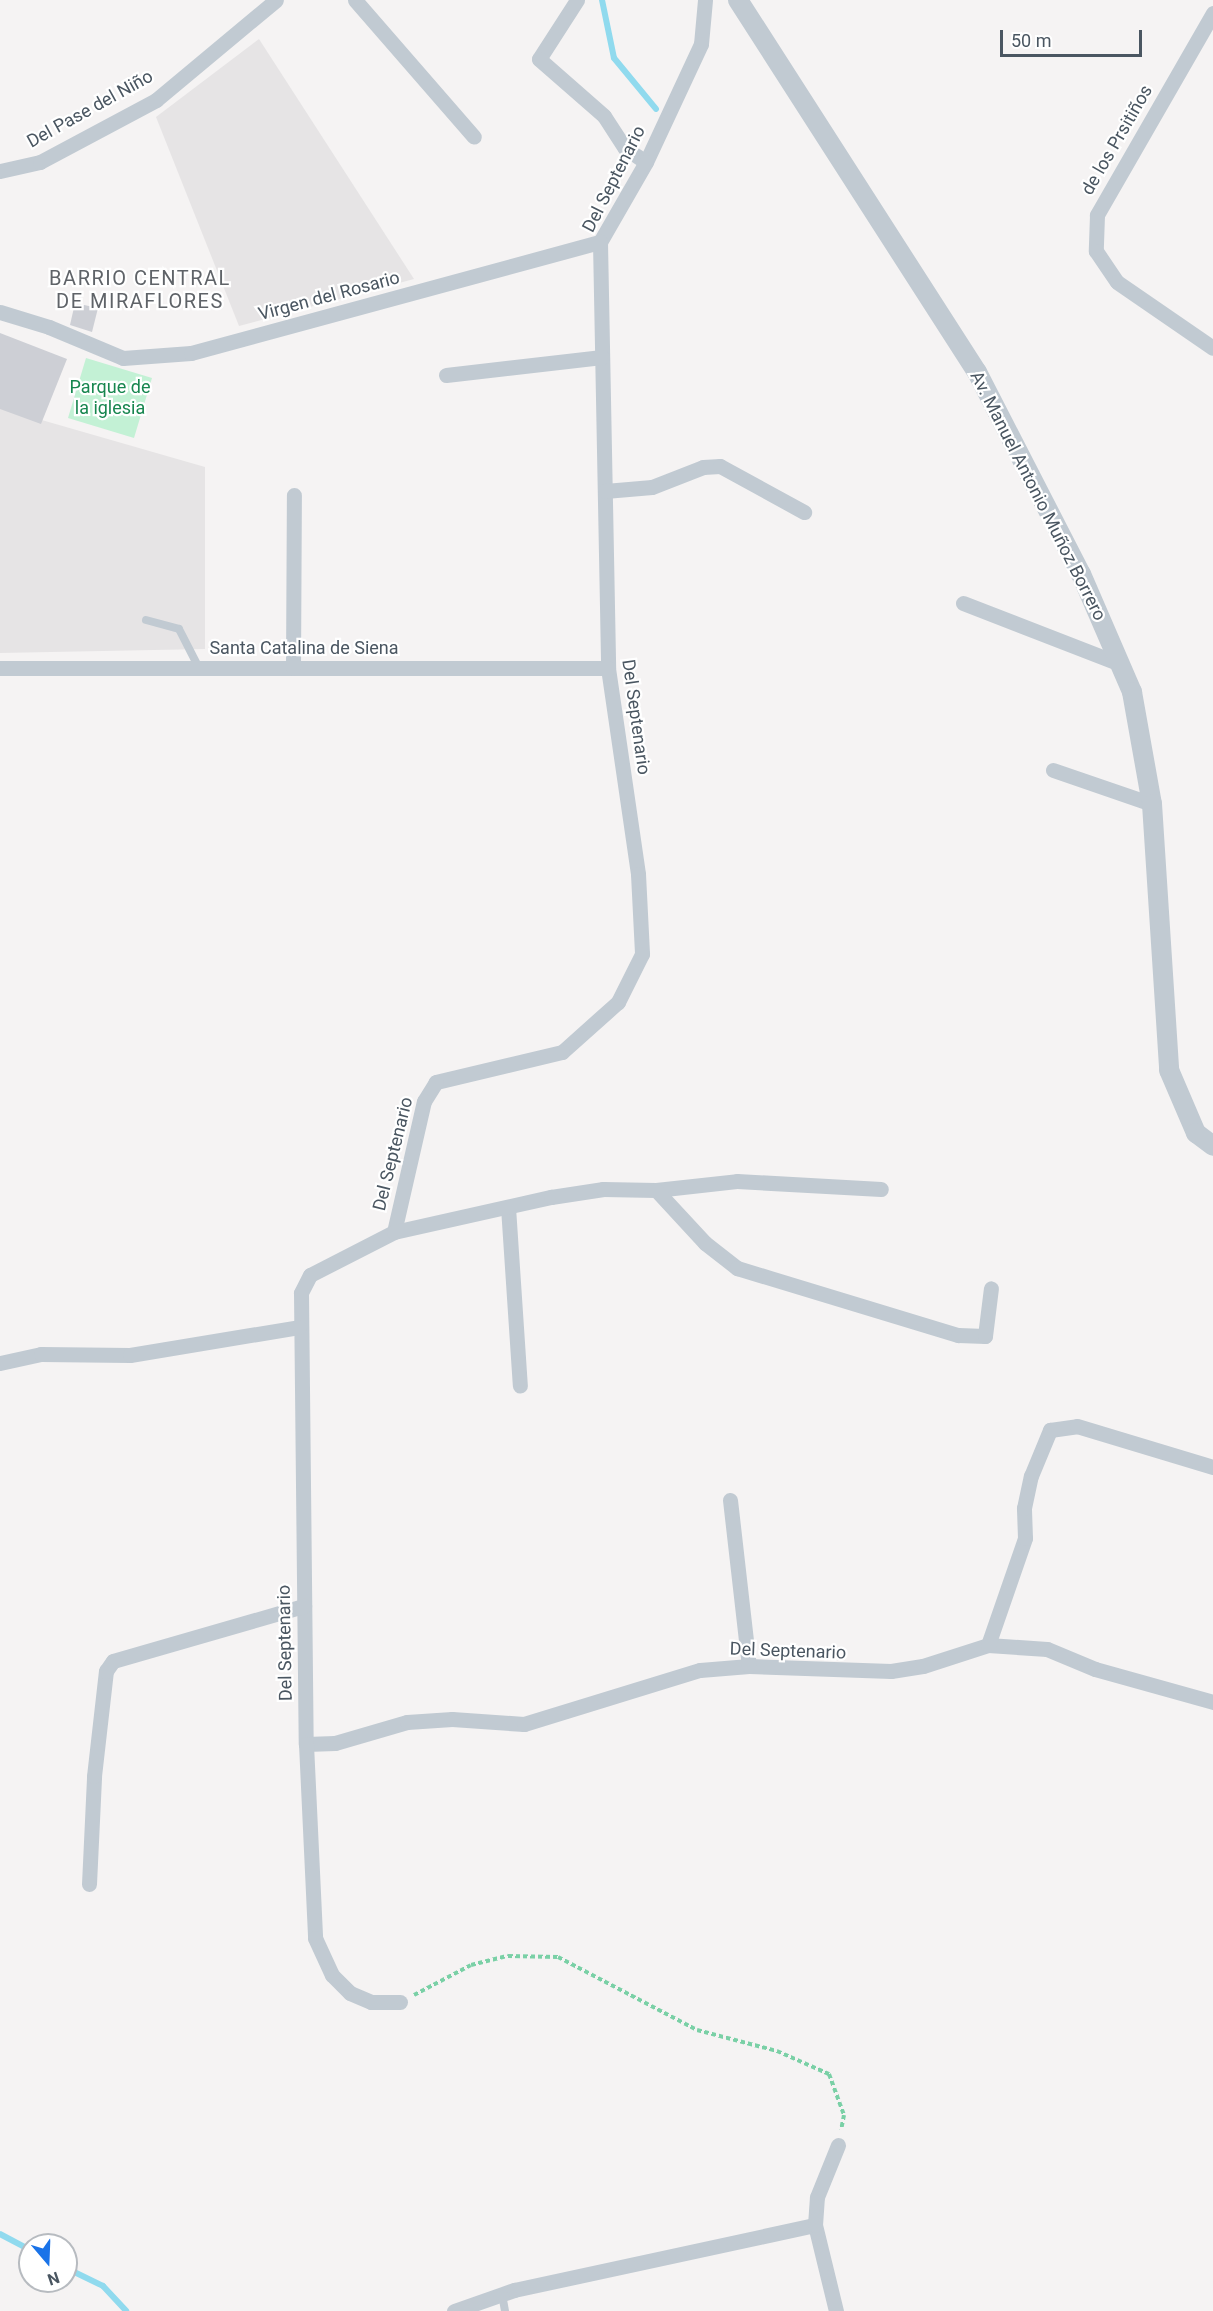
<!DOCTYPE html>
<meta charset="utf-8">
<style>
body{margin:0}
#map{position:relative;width:1213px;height:2311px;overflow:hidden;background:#f5f3f3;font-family:Roboto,sans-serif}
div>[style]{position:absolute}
.education>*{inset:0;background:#e6e4e5}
.green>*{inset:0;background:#c3f1d5}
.stream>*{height:6px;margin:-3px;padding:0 3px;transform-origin:3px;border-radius:3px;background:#90daee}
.building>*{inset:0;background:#cdcfd5}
.path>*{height:4px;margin-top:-2px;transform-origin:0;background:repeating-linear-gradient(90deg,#7ad0a6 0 4.5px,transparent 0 7.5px)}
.service>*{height:8px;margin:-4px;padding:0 4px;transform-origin:4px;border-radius:4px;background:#c1cad2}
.minor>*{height:15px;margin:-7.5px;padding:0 7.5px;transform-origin:7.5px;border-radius:7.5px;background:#c1cad2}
.tertiary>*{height:20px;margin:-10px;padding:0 10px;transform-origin:10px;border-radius:10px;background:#c1cad2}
span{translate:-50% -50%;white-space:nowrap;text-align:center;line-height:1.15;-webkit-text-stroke:4.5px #fff;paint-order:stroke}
.street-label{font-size:18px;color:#4a5661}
.park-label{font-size:18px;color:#17864f}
.neighbourhood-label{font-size:20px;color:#5f6368;letter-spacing:1.5px}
.north{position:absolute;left:18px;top:2233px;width:60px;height:60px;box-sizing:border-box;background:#fff;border:2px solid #b7bbc0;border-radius:50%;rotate:161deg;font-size:16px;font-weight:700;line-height:24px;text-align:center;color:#4a5661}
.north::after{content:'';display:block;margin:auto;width:21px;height:27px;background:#1a73e8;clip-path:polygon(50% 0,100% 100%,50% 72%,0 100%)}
.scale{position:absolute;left:1000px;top:30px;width:142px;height:27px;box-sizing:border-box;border:3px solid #4a5661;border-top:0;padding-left:8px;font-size:18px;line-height:21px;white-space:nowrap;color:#4a5661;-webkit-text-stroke:4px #fff;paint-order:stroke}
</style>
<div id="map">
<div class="education">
<i style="clip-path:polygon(259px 39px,414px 279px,239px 326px,156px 117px)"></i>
<i style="clip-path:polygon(0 408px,205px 467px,205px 649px,0 653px)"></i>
</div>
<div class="green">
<i style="clip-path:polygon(86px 358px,152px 378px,134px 438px,68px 418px)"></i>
</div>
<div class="stream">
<i style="left:602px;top:0;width:59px;rotate:78.3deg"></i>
<i style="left:614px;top:58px;width:66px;rotate:50.5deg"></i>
<i style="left:0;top:2234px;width:34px;rotate:28deg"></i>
<i style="left:66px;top:2268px;width:41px;rotate:25.9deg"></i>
<i style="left:103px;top:2286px;width:34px;rotate:47deg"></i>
</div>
<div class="building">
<i style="clip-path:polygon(75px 303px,98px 308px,92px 332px,70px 325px)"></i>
<i style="clip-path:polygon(0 333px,67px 359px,41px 424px,0 409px)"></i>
</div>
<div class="path">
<i style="left:414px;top:1995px;width:64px;rotate:-27.8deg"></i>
<i style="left:471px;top:1965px;width:38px;rotate:-14deg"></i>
<i style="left:508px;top:1956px;width:50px;rotate:1.1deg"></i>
<i style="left:558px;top:1957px;width:157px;rotate:27.7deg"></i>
<i style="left:697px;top:2030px;width:83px;rotate:14.7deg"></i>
<i style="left:777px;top:2051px;width:57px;rotate:23.9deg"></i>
<i style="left:829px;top:2074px;width:44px;rotate:69.9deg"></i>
<i style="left:844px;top:2115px;width:15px;rotate:101deg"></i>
</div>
<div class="service">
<i style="left:146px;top:620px;width:34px;rotate:15deg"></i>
<i style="left:179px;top:629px;width:44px;rotate:62.9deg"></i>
<i style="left:502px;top:2294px;width:17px;rotate:80deg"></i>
</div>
<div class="minor">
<i style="left:355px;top:0;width:181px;rotate:49deg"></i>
<i style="left:577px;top:0;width:70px;rotate:122.8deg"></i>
<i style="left:539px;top:59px;width:86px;rotate:41.2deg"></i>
<i style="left:604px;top:116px;width:38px;rotate:57deg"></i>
<i style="left:625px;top:148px;width:25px;rotate:34deg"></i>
<i style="left:705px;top:0;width:44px;rotate:95.2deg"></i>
<i style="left:701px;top:44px;width:130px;rotate:115deg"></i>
<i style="left:646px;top:162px;width:92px;rotate:119.9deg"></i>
<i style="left:600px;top:242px;width:426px;rotate:88.9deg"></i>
<i style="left:608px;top:668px;width:208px;rotate:81.7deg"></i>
<i style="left:638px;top:874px;width:80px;rotate:87.1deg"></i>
<i style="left:642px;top:954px;width:54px;rotate:116.6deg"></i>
<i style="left:618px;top:1002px;width:75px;rotate:138.2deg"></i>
<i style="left:562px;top:1052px;width:130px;rotate:166.6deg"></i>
<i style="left:436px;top:1082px;width:22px;rotate:122deg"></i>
<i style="left:424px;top:1101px;width:134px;rotate:102.9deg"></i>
<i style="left:394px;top:1232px;width:94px;rotate:152.9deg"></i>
<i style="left:310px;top:1275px;width:20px;rotate:117deg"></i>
<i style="left:301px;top:1293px;width:451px;rotate:89.4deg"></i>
<i style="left:306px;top:1744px;width:29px;rotate:-2deg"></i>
<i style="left:335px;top:1743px;width:75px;rotate:-16.3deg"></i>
<i style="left:407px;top:1722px;width:45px;rotate:-3.8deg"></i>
<i style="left:452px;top:1719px;width:72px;rotate:4deg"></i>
<i style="left:524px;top:1724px;width:184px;rotate:-17.1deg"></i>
<i style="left:700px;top:1670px;width:49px;rotate:-4.7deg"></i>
<i style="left:749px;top:1666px;width:142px;rotate:2deg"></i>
<i style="left:891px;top:1671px;width:32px;rotate:-9deg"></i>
<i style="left:923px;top:1666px;width:68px;rotate:-17.9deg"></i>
<i style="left:988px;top:1645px;width:59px;rotate:3.9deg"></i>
<i style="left:1047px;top:1649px;width:52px;rotate:22.6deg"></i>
<i style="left:1095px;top:1669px;width:123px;rotate:15.6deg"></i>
<i style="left:1213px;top:13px;width:233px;rotate:119.9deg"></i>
<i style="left:1097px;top:215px;width:36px;rotate:92deg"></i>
<i style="left:1096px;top:251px;width:37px;rotate:56deg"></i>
<i style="left:1117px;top:282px;width:116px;rotate:34.5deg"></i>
<i style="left:0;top:171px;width:41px;rotate:-12.7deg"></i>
<i style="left:40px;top:162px;width:132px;rotate:-28.1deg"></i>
<i style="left:156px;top:100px;width:156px;rotate:-39.8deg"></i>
<i style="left:0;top:312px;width:51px;rotate:17deg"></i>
<i style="left:49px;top:327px;width:80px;rotate:22.7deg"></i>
<i style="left:123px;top:358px;width:68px;rotate:-4.2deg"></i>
<i style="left:191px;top:353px;width:424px;rotate:-15.2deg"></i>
<i style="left:446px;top:375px;width:157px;rotate:-6.6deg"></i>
<i style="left:605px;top:491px;width:47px;rotate:-4.9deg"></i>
<i style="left:652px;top:487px;width:55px;rotate:-21.4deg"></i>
<i style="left:703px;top:467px;width:17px;rotate:-3deg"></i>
<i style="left:720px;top:466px;width:96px;rotate:28.7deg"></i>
<i style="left:963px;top:603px;width:168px;rotate:21.2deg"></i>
<i style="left:0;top:668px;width:608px"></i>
<i style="left:293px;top:668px;width:173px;rotate:-89.7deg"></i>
<i style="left:1053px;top:770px;width:105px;rotate:19deg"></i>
<i style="left:656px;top:1190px;width:81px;rotate:-6.3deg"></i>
<i style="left:737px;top:1181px;width:144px;rotate:3.2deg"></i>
<i style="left:508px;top:1207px;width:179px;rotate:86.2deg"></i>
<i style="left:394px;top:1232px;width:161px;rotate:-12.6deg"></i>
<i style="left:551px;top:1197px;width:53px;rotate:-8.7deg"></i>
<i style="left:603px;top:1189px;width:53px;rotate:1.1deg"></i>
<i style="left:656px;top:1190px;width:72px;rotate:47.2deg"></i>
<i style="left:705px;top:1243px;width:41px;rotate:38deg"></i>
<i style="left:737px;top:1268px;width:231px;rotate:16.9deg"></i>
<i style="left:958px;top:1335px;width:27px;rotate:2deg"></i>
<i style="left:985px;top:1336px;width:48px;rotate:-82.9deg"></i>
<i style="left:0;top:1363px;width:42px;rotate:-12.4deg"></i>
<i style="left:41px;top:1354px;width:89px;rotate:0.6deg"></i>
<i style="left:130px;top:1355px;width:171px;rotate:-9.4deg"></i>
<i style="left:730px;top:1500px;width:167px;rotate:83.5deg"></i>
<i style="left:988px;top:1645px;width:113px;rotate:-70.9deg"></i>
<i style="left:1025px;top:1538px;width:30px;rotate:-92deg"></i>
<i style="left:1024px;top:1508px;width:33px;rotate:-78deg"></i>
<i style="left:1031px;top:1476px;width:50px;rotate:-67.6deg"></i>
<i style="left:1050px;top:1430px;width:27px;rotate:-8deg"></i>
<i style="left:1077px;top:1426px;width:142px;rotate:16.8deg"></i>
<i style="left:306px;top:1744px;width:194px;rotate:87.3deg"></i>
<i style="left:315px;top:1938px;width:41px;rotate:65.3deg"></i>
<i style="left:332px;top:1975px;width:25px;rotate:45deg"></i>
<i style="left:350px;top:1993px;width:23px;rotate:23deg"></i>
<i style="left:371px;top:2002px;width:29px"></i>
<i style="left:89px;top:1884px;width:108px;rotate:-87.3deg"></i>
<i style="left:94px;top:1776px;width:106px;rotate:-83.5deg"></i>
<i style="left:106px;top:1671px;width:12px;rotate:-55deg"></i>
<i style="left:113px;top:1661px;width:199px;rotate:-16.1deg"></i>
<i style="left:454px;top:2311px;width:64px;rotate:-19.3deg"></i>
<i style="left:514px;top:2290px;width:308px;rotate:-12.2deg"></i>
<i style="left:836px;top:2311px;width:89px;rotate:-103.7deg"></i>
<i style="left:815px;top:2225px;width:28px;rotate:-86deg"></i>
<i style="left:817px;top:2197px;width:56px;rotate:-68deg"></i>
</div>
<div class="tertiary">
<i style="left:738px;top:0;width:442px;rotate:57.3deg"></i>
<i style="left:977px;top:372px;width:227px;rotate:62.8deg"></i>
<i style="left:1081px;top:574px;width:129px;rotate:66.6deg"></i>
<i style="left:1132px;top:692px;width:114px;rotate:79.9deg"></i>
<i style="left:1152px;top:804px;width:267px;rotate:86.3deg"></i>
<i style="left:1169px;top:1070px;width:69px;rotate:66.8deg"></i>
<i style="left:1196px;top:1133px;width:21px;rotate:37deg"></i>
</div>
<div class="street-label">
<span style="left:90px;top:109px;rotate:-29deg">Del Pase del Niño</span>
<span style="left:1117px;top:140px;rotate:-60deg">de los Prsitiños</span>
<span style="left:614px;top:179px;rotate:-63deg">Del Septenario</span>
<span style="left:329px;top:296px;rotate:-15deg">Virgen del Rosario</span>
<span style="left:1038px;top:496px;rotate:63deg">Av. Manuel Antonio Muñoz Borrero</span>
<span style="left:304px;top:648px">Santa Catalina de Siena</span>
<span style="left:636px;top:717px;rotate:82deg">Del Septenario</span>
<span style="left:393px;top:1154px;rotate:-76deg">Del Septenario</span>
<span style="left:285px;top:1643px;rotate:-91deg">Del Septenario</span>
<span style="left:788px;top:1651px;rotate:2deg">Del Septenario</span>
</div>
<div class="park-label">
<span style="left:110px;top:398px">Parque de<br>la iglesia</span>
</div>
<div class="neighbourhood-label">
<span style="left:140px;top:290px">BARRIO CENTRAL<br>DE MIRAFLORES</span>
</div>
<div class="north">N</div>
<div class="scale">50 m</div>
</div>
